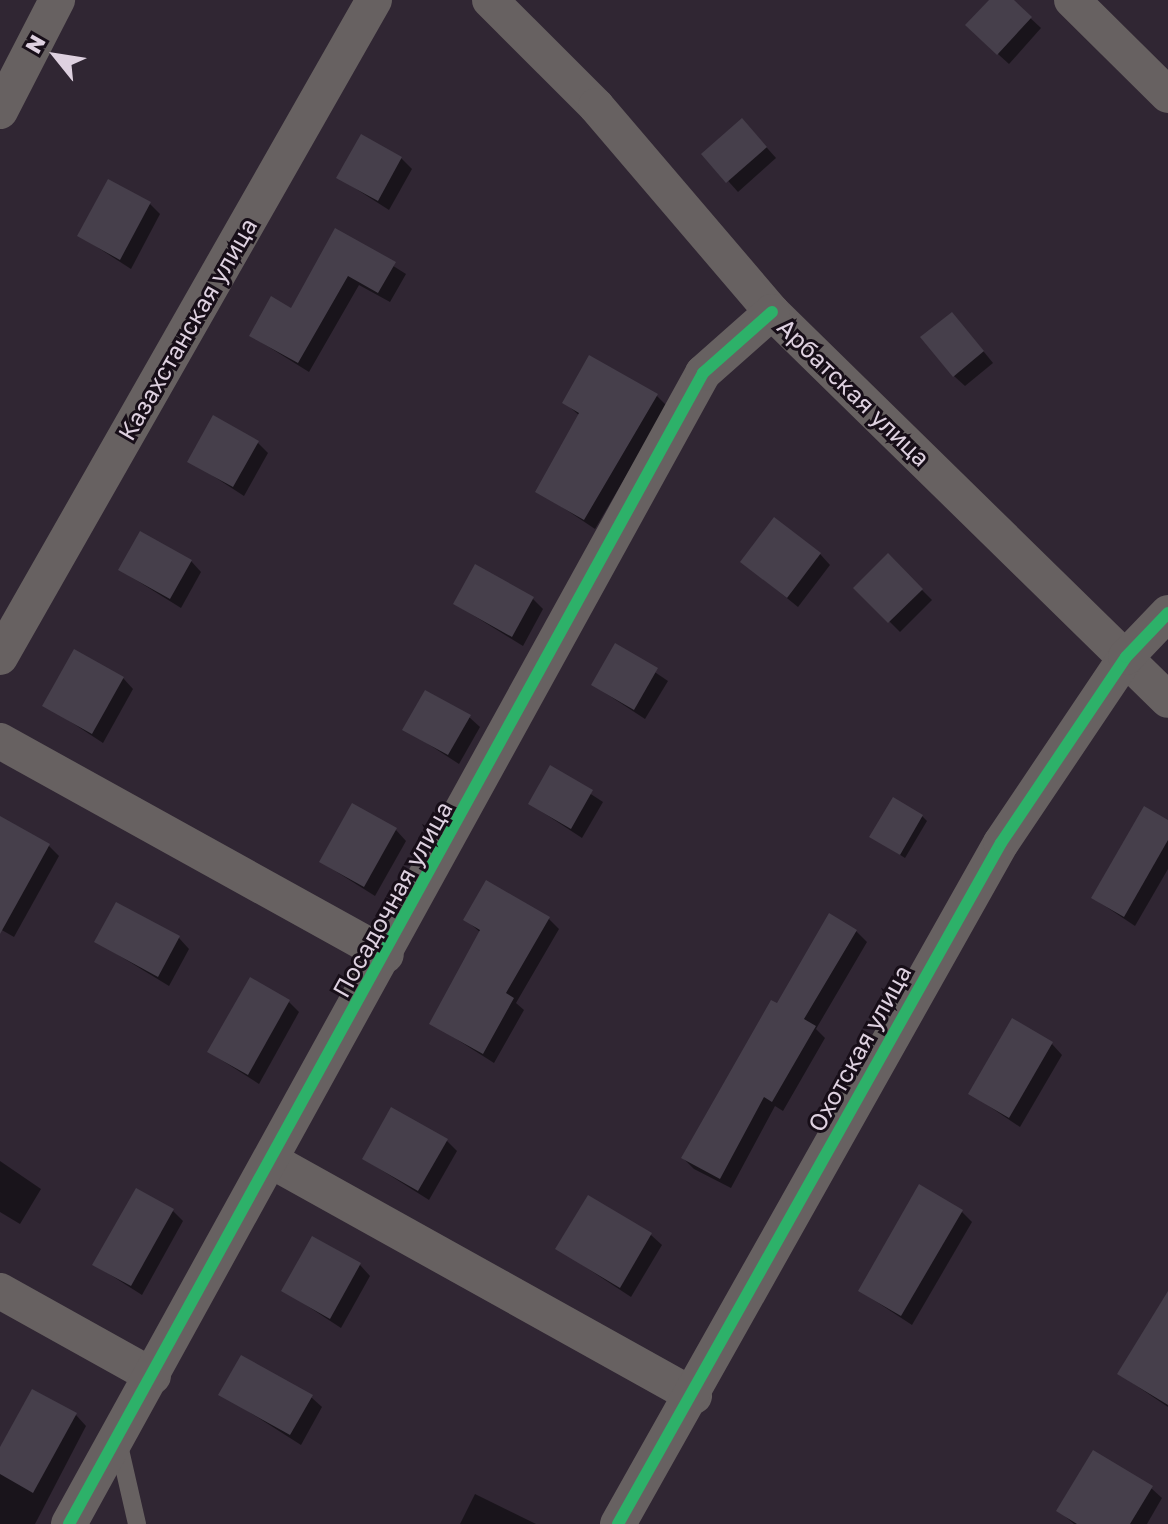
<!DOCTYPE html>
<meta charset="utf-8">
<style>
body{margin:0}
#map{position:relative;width:1168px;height:1524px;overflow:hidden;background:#302633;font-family:"Golos Text",sans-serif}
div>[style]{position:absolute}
.shadow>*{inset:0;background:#0007}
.building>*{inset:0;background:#463f4b}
.lane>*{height:18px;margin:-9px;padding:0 9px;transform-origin:9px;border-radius:9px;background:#676161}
.street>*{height:36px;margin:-18px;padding:0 18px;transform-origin:18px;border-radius:18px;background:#676161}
.cycleway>*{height:12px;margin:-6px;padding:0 6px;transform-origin:6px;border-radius:6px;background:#2db169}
span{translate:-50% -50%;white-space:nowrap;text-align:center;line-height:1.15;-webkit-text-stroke:6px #170e18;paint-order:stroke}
.street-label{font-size:24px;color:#ded1e0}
.north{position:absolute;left:16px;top:16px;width:80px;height:80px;-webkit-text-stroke:6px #170e18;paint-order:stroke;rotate:300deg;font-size:22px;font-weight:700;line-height:32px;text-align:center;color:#ded1e0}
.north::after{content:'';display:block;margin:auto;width:28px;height:36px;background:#ded1e0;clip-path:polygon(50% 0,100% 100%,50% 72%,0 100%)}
</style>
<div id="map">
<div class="shadow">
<i style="clip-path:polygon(992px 0,1011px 0,1041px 28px,1009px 64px,978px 36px)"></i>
<i style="clip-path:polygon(752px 131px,776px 158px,738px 192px,704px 154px)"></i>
<i style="clip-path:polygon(401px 158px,412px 169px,389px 210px,339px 178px)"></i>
<i style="clip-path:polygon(150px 204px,160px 214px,131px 269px,80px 236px)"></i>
<i style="clip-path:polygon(336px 230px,406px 274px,390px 302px,359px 285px,309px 372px,251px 336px,292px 310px)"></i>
<i style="clip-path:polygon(962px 325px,993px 363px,965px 386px,954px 376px)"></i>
<i style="clip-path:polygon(656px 395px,667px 406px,595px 529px,538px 491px,580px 416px,565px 403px)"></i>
<i style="clip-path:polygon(257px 442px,268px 453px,244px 496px,190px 461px)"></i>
<i style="clip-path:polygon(820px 554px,830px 565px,798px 607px,742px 562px)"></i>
<i style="clip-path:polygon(888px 556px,932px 600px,900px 632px,856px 588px)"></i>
<i style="clip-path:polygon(191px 561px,201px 572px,181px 608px,120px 570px)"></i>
<i style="clip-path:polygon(533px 599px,543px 609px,523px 646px,455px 604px)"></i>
<i style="clip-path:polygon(616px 646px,668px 681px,645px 719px,593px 685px)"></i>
<i style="clip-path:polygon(123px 678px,133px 689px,103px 743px,45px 705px)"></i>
<i style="clip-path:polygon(469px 717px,480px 727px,459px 764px,405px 729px)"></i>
<i style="clip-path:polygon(551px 768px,603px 802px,582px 838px,530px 804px)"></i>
<i style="clip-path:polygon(922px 816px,927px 821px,905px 858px,872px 837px)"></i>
<i style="clip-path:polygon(1168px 822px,1168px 869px,1135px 926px,1093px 898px)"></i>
<i style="clip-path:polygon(396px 830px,406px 841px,375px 896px,321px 862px)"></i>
<i style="clip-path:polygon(0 833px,49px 846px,59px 856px,14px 937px,0 929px)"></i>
<i style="clip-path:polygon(548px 918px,559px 929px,516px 1003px,524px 1010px,494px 1063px,431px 1023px,481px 933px,466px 920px)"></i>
<i style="clip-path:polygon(856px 931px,867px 942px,816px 1029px,825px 1038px,783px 1111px,775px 1106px,731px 1188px,694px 1169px,683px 1158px)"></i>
<i style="clip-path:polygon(179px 938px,189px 949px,169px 986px,97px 942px)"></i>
<i style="clip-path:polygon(289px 1002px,299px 1012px,259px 1084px,209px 1052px)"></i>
<i style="clip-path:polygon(1052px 1044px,1062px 1055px,1020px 1127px,971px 1094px)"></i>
<i style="clip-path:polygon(446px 1140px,457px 1151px,429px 1200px,364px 1159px)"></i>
<i style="clip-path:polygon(0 1161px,41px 1189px,20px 1224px,0 1212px)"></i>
<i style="clip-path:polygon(173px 1211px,183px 1221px,142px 1295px,95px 1265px)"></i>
<i style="clip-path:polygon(962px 1212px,972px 1222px,912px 1325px,860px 1291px)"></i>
<i style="clip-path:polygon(651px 1235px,662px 1245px,631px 1297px,558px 1249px)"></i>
<i style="clip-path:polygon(360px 1265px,370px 1276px,341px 1328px,283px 1290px)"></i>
<i style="clip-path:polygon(1168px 1323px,1168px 1407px,1119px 1374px)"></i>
<i style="clip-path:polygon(221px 1394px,311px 1397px,322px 1407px,301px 1445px)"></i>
<i style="clip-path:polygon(76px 1415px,86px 1426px,35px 1524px,0 1524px,0 1451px)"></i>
<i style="clip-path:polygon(1151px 1488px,1162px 1498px,1147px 1524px,1074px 1524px,1059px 1511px)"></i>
<i style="clip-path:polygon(475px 1494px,536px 1524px,460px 1524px)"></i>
</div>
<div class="building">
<i style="clip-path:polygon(989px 0,1014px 0,1032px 17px,997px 55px,965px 25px)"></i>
<i style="clip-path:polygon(742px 118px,767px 147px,726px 183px,701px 154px)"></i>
<i style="clip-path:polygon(361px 134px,402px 157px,378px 201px,336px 178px)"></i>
<i style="clip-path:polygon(108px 179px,151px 202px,120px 260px,77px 236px)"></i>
<i style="clip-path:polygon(335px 228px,396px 262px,378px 293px,348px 276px,298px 363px,249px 336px,271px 296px,291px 308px)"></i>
<i style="clip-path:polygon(952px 312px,984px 351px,953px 377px,920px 337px)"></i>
<i style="clip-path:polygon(589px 355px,658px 394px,584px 520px,535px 492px,579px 413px,562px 403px)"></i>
<i style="clip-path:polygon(213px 415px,259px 441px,233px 487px,187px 462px)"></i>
<i style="clip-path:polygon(774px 517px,821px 553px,787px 598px,740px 562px)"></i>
<i style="clip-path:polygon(140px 531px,192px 560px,170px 599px,118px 570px)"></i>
<i style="clip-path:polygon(888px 553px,923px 589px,888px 623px,853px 588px)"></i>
<i style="clip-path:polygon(475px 564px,534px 597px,512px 637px,453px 604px)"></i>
<i style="clip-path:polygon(615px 643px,658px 668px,634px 710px,591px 685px)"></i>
<i style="clip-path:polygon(74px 649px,124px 677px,92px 734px,42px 706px)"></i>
<i style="clip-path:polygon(425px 690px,471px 715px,448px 755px,402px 730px)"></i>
<i style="clip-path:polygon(550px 765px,593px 790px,571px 829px,528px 804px)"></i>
<i style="clip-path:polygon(893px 797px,923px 815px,900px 855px,869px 837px)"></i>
<i style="clip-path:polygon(352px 803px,397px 828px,364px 887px,319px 862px)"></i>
<i style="clip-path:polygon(1144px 806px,1168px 820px,1168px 840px,1124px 917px,1091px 898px)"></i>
<i style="clip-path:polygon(0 816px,50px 844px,0 934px)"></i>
<i style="clip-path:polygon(486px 880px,550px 917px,506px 993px,514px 998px,483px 1054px,429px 1024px,480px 930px,463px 920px)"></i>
<i style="clip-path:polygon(116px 902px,180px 936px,158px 977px,94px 942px)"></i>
<i style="clip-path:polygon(829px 913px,857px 930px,804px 1019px,816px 1026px,772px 1102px,764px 1097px,720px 1179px,681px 1158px,771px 1000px,777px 1003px)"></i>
<i style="clip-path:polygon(250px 977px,290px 1000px,248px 1075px,207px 1052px)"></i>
<i style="clip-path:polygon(1012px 1018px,1053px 1042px,1009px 1118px,968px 1094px)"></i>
<i style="clip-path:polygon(391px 1107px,448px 1139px,418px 1191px,362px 1159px)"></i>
<i style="clip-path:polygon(919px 1184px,963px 1210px,901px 1316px,858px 1291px)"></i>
<i style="clip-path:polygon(136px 1188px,174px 1209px,131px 1286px,92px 1265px)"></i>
<i style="clip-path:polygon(588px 1195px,652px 1233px,620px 1288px,555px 1249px)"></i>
<i style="clip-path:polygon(312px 1236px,361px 1263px,330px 1319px,281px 1291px)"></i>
<i style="clip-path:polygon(1168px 1291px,1168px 1405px,1117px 1374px)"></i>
<i style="clip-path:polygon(241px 1355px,313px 1395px,290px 1435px,218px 1395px)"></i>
<i style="clip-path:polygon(32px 1389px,77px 1413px,33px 1493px,0 1474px,0 1447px)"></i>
<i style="clip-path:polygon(1093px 1450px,1153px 1486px,1130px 1524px,1077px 1524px,1056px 1511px)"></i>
</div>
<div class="lane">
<i style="left:118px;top:1441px;width:85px;rotate:77.1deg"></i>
</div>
<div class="street">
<i style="left:490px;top:0;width:150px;rotate:45deg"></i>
<i style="left:596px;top:106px;width:271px;rotate:49.5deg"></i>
<i style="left:772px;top:312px;width:554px;rotate:44.42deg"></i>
<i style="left:1072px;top:0;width:135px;rotate:44.7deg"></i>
<i style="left:0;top:111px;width:125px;rotate:-62.8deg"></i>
<i style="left:0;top:657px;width:756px;rotate:-60.35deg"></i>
<i style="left:0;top:741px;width:441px;rotate:29deg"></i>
<i style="left:272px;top:1161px;width:483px;rotate:29.1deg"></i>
<i style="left:0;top:1291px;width:175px;rotate:29.1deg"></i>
<i style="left:69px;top:1524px;width:1314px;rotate:-61.15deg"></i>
<i style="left:703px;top:373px;width:92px;rotate:-41.5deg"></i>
<i style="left:618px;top:1524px;width:781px;rotate:-60.65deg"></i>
<i style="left:1001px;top:843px;width:224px;rotate:-56.1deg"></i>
<i style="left:1126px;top:657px;width:61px;rotate:-46.3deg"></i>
</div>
<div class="cycleway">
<i style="left:69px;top:1524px;width:1314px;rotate:-61.15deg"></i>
<i style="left:703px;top:373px;width:92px;rotate:-41.5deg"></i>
<i style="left:618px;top:1524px;width:781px;rotate:-60.65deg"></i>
<i style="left:1001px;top:843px;width:224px;rotate:-56.1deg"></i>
<i style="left:1126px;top:657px;width:61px;rotate:-46.3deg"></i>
</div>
<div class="street-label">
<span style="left:187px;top:329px;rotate:-60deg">Казахстанская улица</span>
<span style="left:854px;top:392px;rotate:44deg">Арбатская улица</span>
<span style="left:392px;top:899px;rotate:-61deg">Посадочная улица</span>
<span style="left:859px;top:1048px;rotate:-61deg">Охотская улица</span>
</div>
<div class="north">N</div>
</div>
